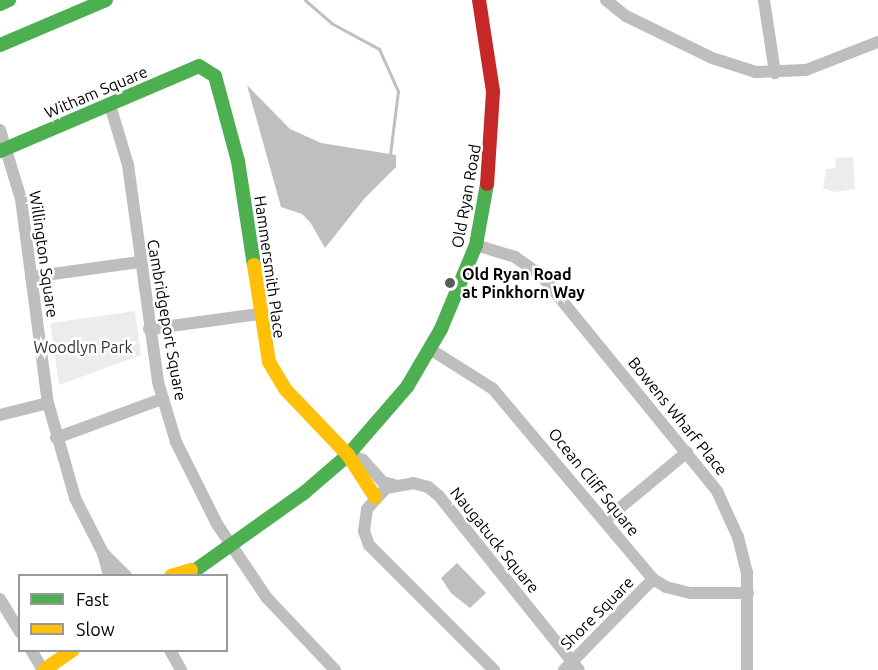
<!DOCTYPE html>
<style>
body{margin:0}
#map{position:relative;width:878px;height:670px;overflow:hidden;background:#fff;font-family:Ubuntu,sans-serif}
div>[style]{position:absolute}
.green>*{inset:0;background:#ececec}
.water>*{inset:0;background:#bfbfbf}
.stream>*{height:3px;margin:-1.5px;padding:0 1.5px;transform-origin:1.5px;border-radius:1.5px;background:#bfbfbf}
.street>*{height:12px;margin:-6px;padding:0 6px;transform-origin:6px;border-radius:6px;background:#bebebe}
.fast>*{height:14px;margin:-7px;padding:0 7px;transform-origin:7px;border-radius:7px;background:#4caf50}
.slow>*{height:14px;margin:-7px;padding:0 7px;transform-origin:7px;border-radius:7px;background:#ffc107}
.jam>*{height:14px;margin:-7px;padding:0 7px;transform-origin:7px;border-radius:7px;background:#c62828}
.dots>*{width:16px;height:16px;translate:-50% -50%;box-sizing:border-box;border:3px solid #fff;border-radius:50%}
span{translate:-50% -50%;white-space:nowrap;text-align:center;line-height:1.15;-webkit-text-stroke:5px #fff;paint-order:stroke}
.street-label{font-size:16px;color:#000}
.poi-label{font-size:16px;color:#000;font-weight:700}
.left{translate:0 -50%;text-align:left}
.park-label{font-size:16px;color:#333}
.legend{position:absolute;left:18px;top:574px;width:210px;height:78px;box-sizing:border-box;background:#fff;border:2px solid #999;margin:0;padding:8px 10px;list-style:none;font-size:18px;color:#000}
.legend li{display:flex;align-items:center;gap:12px;height:30px}
.legend b{width:30px;border:2px solid #999}
</style>
<div id="map">
<div class="green">
<i style="clip-path:polygon(853px 157px,855px 189px,834px 192px,823px 188px,826px 169px,836px 168px,835px 158px)"></i>
<i style="clip-path:polygon(135px 311px,141px 355px,59px 385px,50px 323px)"></i>
</div>
<div class="water">
<i style="clip-path:polygon(247px 85px,290px 129px,321px 143px,396px 155px,396px 167px,364px 199px,325px 248px,310px 222px,302px 214px,281px 207px)"></i>
<i style="clip-path:polygon(457px 563px,486px 593px,470px 608px,451px 593px,441px 578px)"></i>
</div>
<div class="stream">
<i style="left:305px;top:0;width:35px;rotate:41deg"></i>
<i style="left:331px;top:23px;width:55px;rotate:28.4deg"></i>
<i style="left:379px;top:49px;width:46px;rotate:65.7deg"></i>
<i style="left:398px;top:91px;width:64px;rotate:97.2deg"></i>
</div>
<div class="street">
<i style="left:606px;top:0;width:26px;rotate:39deg"></i>
<i style="left:626px;top:16px;width:96px;rotate:26deg"></i>
<i style="left:712px;top:58px;width:46px;rotate:17.7deg"></i>
<i style="left:756px;top:72px;width:50px;rotate:-2.3deg"></i>
<i style="left:806px;top:70px;width:77px;rotate:-21.3deg"></i>
<i style="left:764px;top:0;width:74px;rotate:81.4deg"></i>
<i style="left:110px;top:105px;width:63px;rotate:73.3deg"></i>
<i style="left:128px;top:165px;width:219px;rotate:82.1deg"></i>
<i style="left:158px;top:382px;width:63px;rotate:73.3deg"></i>
<i style="left:176px;top:442px;width:92px;rotate:63.4deg"></i>
<i style="left:217px;top:524px;width:89px;rotate:56deg"></i>
<i style="left:267px;top:598px;width:99px;rotate:46.6deg"></i>
<i style="left:0;top:130px;width:72px;rotate:73.1deg"></i>
<i style="left:21px;top:199px;width:206px;rotate:82.5deg"></i>
<i style="left:48px;top:403px;width:99px;rotate:74.1deg"></i>
<i style="left:75px;top:498px;width:62px;rotate:63deg"></i>
<i style="left:103px;top:553px;width:24px;rotate:75deg"></i>
<i style="left:476px;top:245px;width:41px;rotate:17.1deg"></i>
<i style="left:515px;top:257px;width:32px;rotate:35deg"></i>
<i style="left:541px;top:275px;width:279px;rotate:50.8deg"></i>
<i style="left:717px;top:491px;width:51px;rotate:65.5deg"></i>
<i style="left:738px;top:537px;width:36px;rotate:76deg"></i>
<i style="left:747px;top:572px;width:98px;rotate:90deg"></i>
<i style="left:31px;top:277px;width:109px;rotate:-7.9deg"></i>
<i style="left:149px;top:329px;width:111px;rotate:-7.8deg"></i>
<i style="left:430px;top:349px;width:75px;rotate:32.4deg"></i>
<i style="left:493px;top:389px;width:248px;rotate:49.9deg"></i>
<i style="left:653px;top:579px;width:15px;rotate:32deg"></i>
<i style="left:666px;top:587px;width:25px;rotate:14deg"></i>
<i style="left:690px;top:593px;width:58px"></i>
<i style="left:0;top:415px;width:49px;rotate:-14deg"></i>
<i style="left:56px;top:438px;width:113px;rotate:-20.2deg"></i>
<i style="left:348px;top:455px;width:16px;rotate:18deg"></i>
<i style="left:363px;top:460px;width:30px;rotate:48deg"></i>
<i style="left:383px;top:482px;width:11px;rotate:15deg"></i>
<i style="left:604px;top:521px;width:108px;rotate:-39.7deg"></i>
<i style="left:103px;top:553px;width:33px;rotate:45deg"></i>
<i style="left:0;top:599px;width:39px;rotate:59deg"></i>
<i style="left:31px;top:650px;width:23px;rotate:59deg"></i>
<i style="left:170px;top:650px;width:23px;rotate:61deg"></i>
<i style="left:494px;top:670px;width:177px;rotate:-135deg"></i>
<i style="left:369px;top:545px;width:15px;rotate:-110deg"></i>
<i style="left:364px;top:531px;width:22px;rotate:-82deg"></i>
<i style="left:367px;top:509px;width:28px;rotate:-48deg"></i>
<i style="left:386px;top:488px;width:27px;rotate:-10deg"></i>
<i style="left:413px;top:483px;width:16px;rotate:15deg"></i>
<i style="left:428px;top:487px;width:14px;rotate:39deg"></i>
<i style="left:439px;top:496px;width:223px;rotate:51.2deg"></i>
<i style="left:564px;top:670px;width:127px;rotate:-45.6deg"></i>
</div>
<div class="fast">
<i style="left:0;top:4px;width:10px;rotate:-24deg"></i>
<i style="left:0;top:45px;width:115px;rotate:-23deg"></i>
<i style="left:0;top:151px;width:216px;rotate:-23.1deg"></i>
<i style="left:199px;top:66px;width:19px;rotate:32deg"></i>
<i style="left:215px;top:76px;width:88px;rotate:74.9deg"></i>
<i style="left:238px;top:161px;width:105px;rotate:81.3deg"></i>
<i style="left:187px;top:576px;width:145px;rotate:-35.4deg"></i>
<i style="left:305px;top:492px;width:57px;rotate:-40.7deg"></i>
<i style="left:348px;top:455px;width:90px;rotate:-49.1deg"></i>
<i style="left:407px;top:387px;width:67px;rotate:-59.6deg"></i>
<i style="left:441px;top:329px;width:91px;rotate:-67.4deg"></i>
<i style="left:476px;top:245px;width:62px;rotate:-79.8deg"></i>
</div>
<div class="slow">
<i style="left:254px;top:265px;width:98px;rotate:81.2deg"></i>
<i style="left:269px;top:362px;width:31px;rotate:59deg"></i>
<i style="left:285px;top:389px;width:91px;rotate:46.3deg"></i>
<i style="left:348px;top:455px;width:50px;rotate:57.3deg"></i>
<i style="left:171px;top:576px;width:21px;rotate:-17deg"></i>
<i style="left:44px;top:670px;width:35px;rotate:-35deg"></i>
</div>
<div class="jam">
<i style="left:479px;top:0;width:93px;rotate:81.3deg"></i>
<i style="left:493px;top:92px;width:92px;rotate:93.7deg"></i>
</div>
<div class="dots">
<i style="left:450px;top:283px;background:#595959"></i>
</div>
<div class="street-label">
<span style="left:96px;top:92px;rotate:-23deg">Witham Square</span>
<span style="left:466px;top:196px;rotate:-80deg">Old Ryan Road</span>
<span style="left:44px;top:254px;rotate:82deg">Willington Square</span>
<span style="left:270px;top:267px;rotate:82deg">Hammersmith Place</span>
<span style="left:167px;top:320px;rotate:80deg">Cambridgeport Square</span>
<span style="left:678px;top:416px;rotate:51deg">Bowens Wharf Place</span>
<span style="left:594px;top:482px;rotate:51deg">Ocean Cliff Square</span>
<span style="left:495px;top:540px;rotate:51deg">Naugatuck Square</span>
<span style="left:597px;top:613px;rotate:-45deg">Shore Square</span>
</div>
<div class="poi-label">
<span class="left" style="left:462px;top:283px">Old Ryan Road<br>at Pinkhorn Way</span>
</div>
<div class="park-label">
<span style="left:83px;top:347px">Woodlyn Park</span>
</div>
<ul class="legend">
<li><b style="height:8px;background:#4caf50"></b>Fast</li>
<li><b style="height:8px;background:#ffc107"></b>Slow</li>
</ul>
</div>
